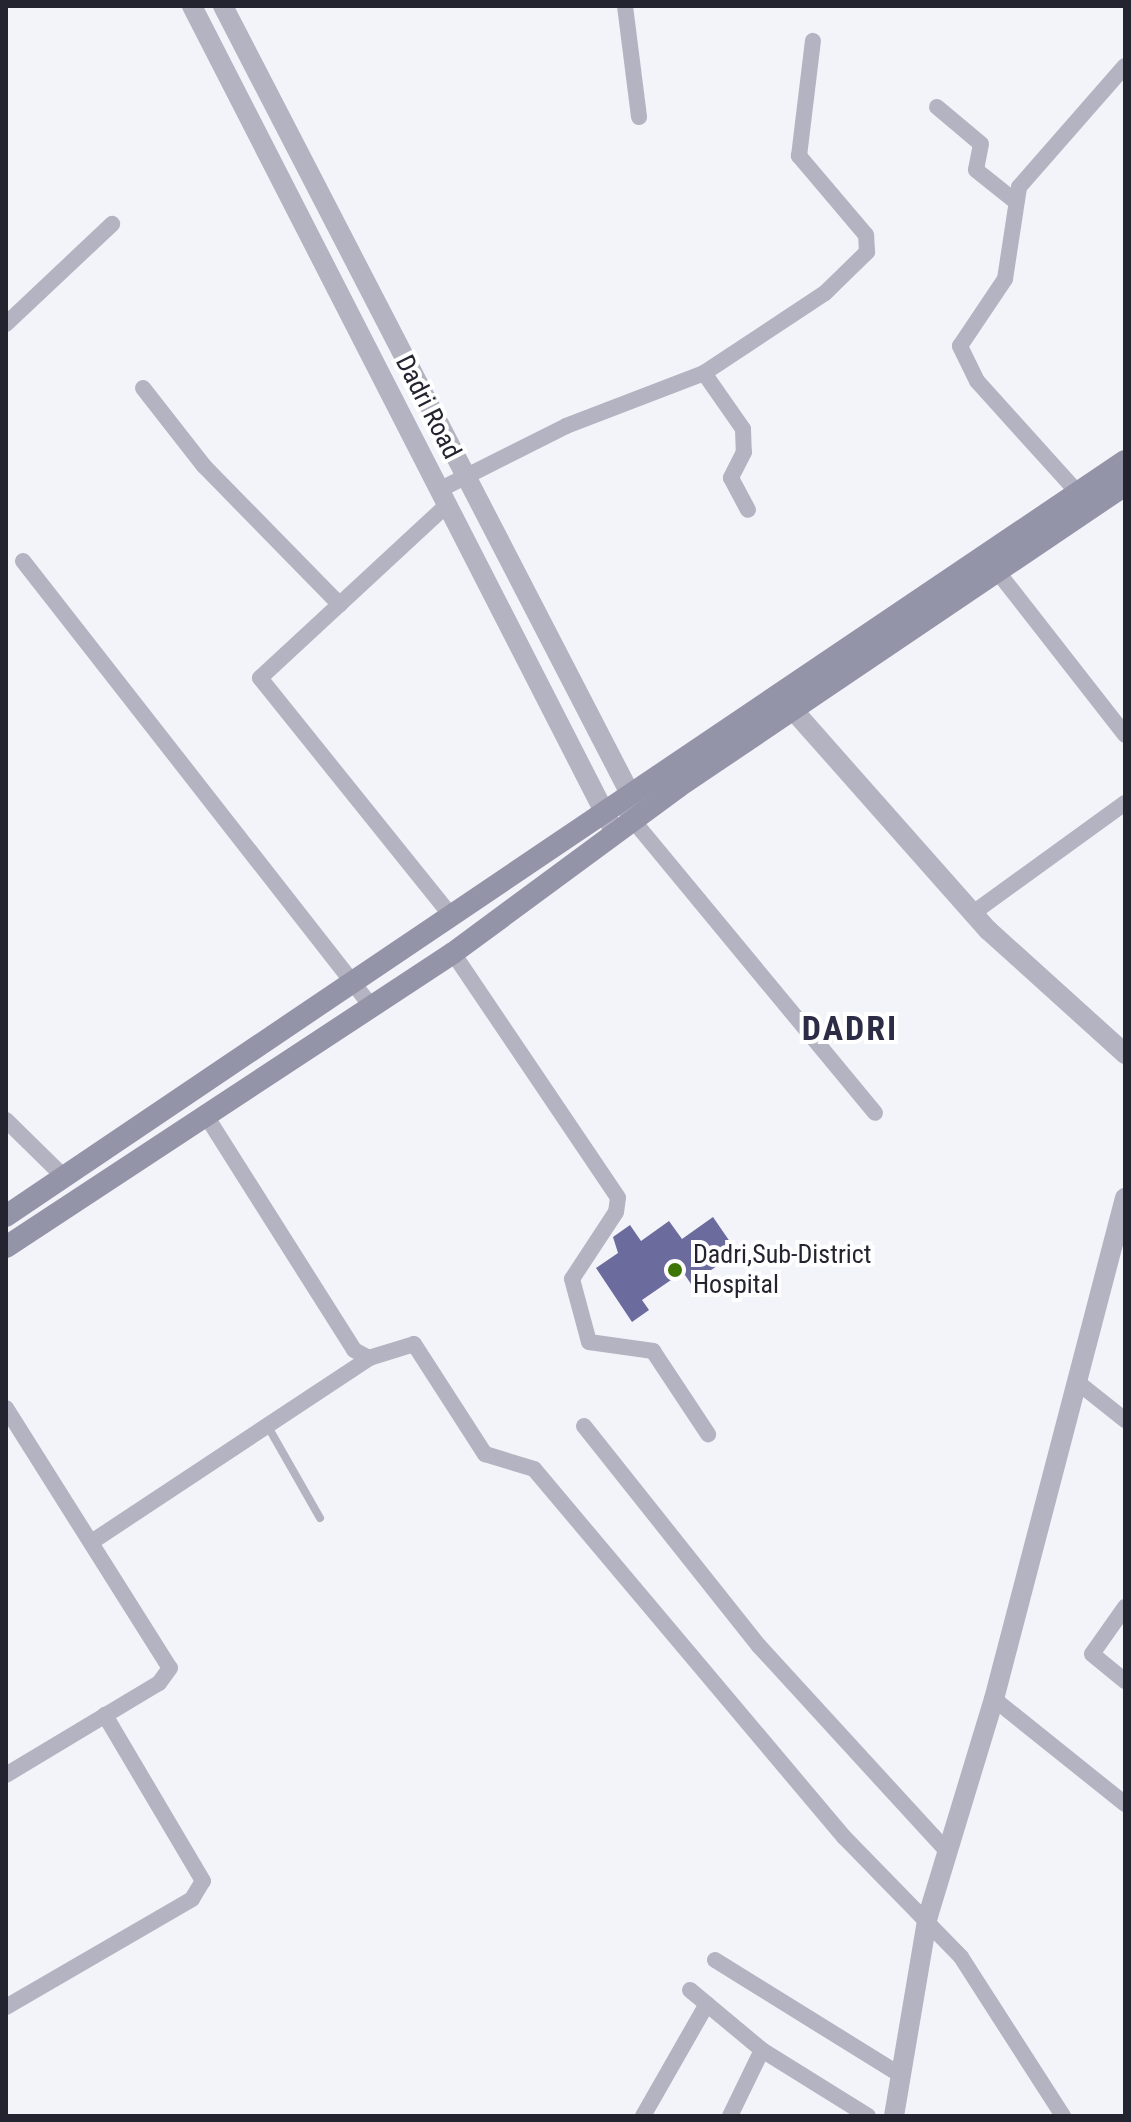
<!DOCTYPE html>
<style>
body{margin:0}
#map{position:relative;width:1131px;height:2122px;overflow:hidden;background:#f3f3fa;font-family:"Roboto Condensed",sans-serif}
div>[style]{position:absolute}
.building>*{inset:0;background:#6c6b9d}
.service>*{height:8px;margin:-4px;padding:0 4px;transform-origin:4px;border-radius:4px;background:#b3b3c1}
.minor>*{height:16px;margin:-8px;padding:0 8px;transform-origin:8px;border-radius:8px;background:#b3b3c1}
.tertiary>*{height:20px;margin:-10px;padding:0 10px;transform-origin:10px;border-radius:10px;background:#b3b3c1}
.secondary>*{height:22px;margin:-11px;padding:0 11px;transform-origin:11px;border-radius:11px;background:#9394a8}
.dots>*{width:22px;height:22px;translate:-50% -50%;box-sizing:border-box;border:4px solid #fff;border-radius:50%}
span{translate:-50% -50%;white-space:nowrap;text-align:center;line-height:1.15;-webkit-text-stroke:8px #fff;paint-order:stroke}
.street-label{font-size:26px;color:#242430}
.poi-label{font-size:26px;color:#242430}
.left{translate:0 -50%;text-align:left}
.district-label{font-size:34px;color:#2d2c46;font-weight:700;letter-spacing:2px}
.frame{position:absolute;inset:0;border:8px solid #242430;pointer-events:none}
</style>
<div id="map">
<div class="building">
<i style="clip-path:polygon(713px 1217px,737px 1252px,691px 1284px,685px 1275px,671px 1280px,642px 1300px,649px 1310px,632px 1322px,596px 1268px,618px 1253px,613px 1237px,630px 1225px,641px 1241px,669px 1221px,682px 1239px)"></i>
</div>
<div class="service">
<i style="left:267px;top:1425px;width:107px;rotate:60.3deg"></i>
</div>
<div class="minor">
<i style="left:625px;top:6px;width:112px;rotate:82.8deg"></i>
<i style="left:937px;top:107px;width:57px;rotate:40.1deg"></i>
<i style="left:981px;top:144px;width:26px;rotate:101deg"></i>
<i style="left:976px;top:170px;width:50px;rotate:38.5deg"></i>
<i style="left:6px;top:324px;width:146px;rotate:-43.3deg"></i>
<i style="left:704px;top:373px;width:68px;rotate:55.1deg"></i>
<i style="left:743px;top:429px;width:23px;rotate:88deg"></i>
<i style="left:744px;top:452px;width:29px;rotate:117deg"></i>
<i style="left:731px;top:478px;width:36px;rotate:62deg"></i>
<i style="left:143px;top:388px;width:99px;rotate:52deg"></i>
<i style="left:204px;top:466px;width:194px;rotate:45.6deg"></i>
<i style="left:441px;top:489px;width:140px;rotate:-26.7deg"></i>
<i style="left:566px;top:426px;width:148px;rotate:-21deg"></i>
<i style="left:704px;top:373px;width:145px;rotate:-33.5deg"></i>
<i style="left:825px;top:293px;width:59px;rotate:-44.3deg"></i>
<i style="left:867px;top:252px;width:17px;rotate:-93deg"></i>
<i style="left:866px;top:235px;width:104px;rotate:-130.3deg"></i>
<i style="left:799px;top:156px;width:116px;rotate:-83.1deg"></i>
<i style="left:1079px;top:494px;width:152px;rotate:-132.1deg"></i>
<i style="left:977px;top:381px;width:39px;rotate:-116deg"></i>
<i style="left:960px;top:346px;width:81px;rotate:-56.1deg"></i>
<i style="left:1005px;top:279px;width:93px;rotate:-81.3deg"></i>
<i style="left:1019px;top:187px;width:161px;rotate:-48.8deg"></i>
<i style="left:448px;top:504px;width:256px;rotate:137.2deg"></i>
<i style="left:260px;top:678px;width:307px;rotate:51.2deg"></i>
<i style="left:23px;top:561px;width:565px;rotate:51.97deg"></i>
<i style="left:997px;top:571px;width:208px;rotate:52deg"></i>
<i style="left:627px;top:813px;width:389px;rotate:50.4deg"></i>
<i style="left:973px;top:913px;width:188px;rotate:-35.9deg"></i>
<i style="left:453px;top:953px;width:295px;rotate:56deg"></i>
<i style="left:618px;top:1198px;width:14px;rotate:98deg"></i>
<i style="left:616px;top:1212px;width:80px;rotate:123.3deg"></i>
<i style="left:572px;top:1279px;width:65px;rotate:74.9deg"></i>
<i style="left:589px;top:1342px;width:65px;rotate:8deg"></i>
<i style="left:653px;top:1351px;width:100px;rotate:56.5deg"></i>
<i style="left:205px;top:1114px;width:279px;rotate:57.7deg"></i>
<i style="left:354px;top:1350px;width:17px;rotate:28deg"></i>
<i style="left:369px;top:1358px;width:47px;rotate:-17.3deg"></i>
<i style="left:414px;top:1344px;width:131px;rotate:57.2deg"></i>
<i style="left:485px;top:1454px;width:51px;rotate:17deg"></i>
<i style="left:534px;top:1469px;width:481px;rotate:49.9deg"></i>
<i style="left:844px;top:1837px;width:168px;rotate:45.7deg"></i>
<i style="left:961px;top:1957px;width:189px;rotate:57.3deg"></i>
<i style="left:6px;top:1120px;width:81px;rotate:44.5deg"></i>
<i style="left:1076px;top:1381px;width:63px;rotate:38.5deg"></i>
<i style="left:6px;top:1408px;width:307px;rotate:57.8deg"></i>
<i style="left:170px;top:1668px;width:19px;rotate:126deg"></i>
<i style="left:159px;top:1683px;width:179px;rotate:149deg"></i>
<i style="left:584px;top:1426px;width:281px;rotate:51.5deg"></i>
<i style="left:759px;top:1646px;width:280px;rotate:47.5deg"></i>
<i style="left:93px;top:1541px;width:331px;rotate:-33.5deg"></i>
<i style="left:1125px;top:1607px;width:57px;rotate:125.1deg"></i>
<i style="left:1092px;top:1654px;width:43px;rotate:39.3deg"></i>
<i style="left:994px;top:1699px;width:168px;rotate:38.7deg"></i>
<i style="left:715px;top:1960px;width:214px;rotate:31.8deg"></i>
<i style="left:690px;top:1990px;width:94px;rotate:39.8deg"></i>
<i style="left:762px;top:2050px;width:125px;rotate:31.9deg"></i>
<i style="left:6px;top:2007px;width:215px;rotate:-30.1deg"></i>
<i style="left:192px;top:1899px;width:21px;rotate:-59deg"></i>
<i style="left:203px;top:1881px;width:193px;rotate:-120.6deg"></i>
<i style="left:643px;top:2116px;width:129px;rotate:-60.3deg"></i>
<i style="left:730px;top:2116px;width:73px;rotate:-64.1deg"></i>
</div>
<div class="tertiary">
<i style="left:192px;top:6px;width:929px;rotate:62.91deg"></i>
<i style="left:223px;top:6px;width:904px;rotate:62.67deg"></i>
<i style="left:794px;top:711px;width:293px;rotate:48.5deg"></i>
<i style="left:988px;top:930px;width:185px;rotate:42.1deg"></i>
<i style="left:894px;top:2116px;width:203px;rotate:-80.4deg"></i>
<i style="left:928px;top:1916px;width:227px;rotate:-73.1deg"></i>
<i style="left:994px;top:1699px;width:518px;rotate:-75.35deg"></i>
</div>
<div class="secondary">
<i style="left:6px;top:1216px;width:1350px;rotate:-34.01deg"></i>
<i style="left:6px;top:1247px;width:535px;rotate:-33.33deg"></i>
<i style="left:453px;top:953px;width:280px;rotate:-36.4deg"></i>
<i style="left:678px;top:787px;width:539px;rotate:-34.04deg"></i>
</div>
<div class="dots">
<i style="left:675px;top:1270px;background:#3e7606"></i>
</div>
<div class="street-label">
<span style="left:428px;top:407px;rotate:63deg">Dadri Road</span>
</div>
<div class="poi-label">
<span class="left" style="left:693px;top:1270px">Dadri,Sub-District<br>Hospital</span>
</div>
<div class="district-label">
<span style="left:850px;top:1029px">DADRI</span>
</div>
<div class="frame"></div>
</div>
